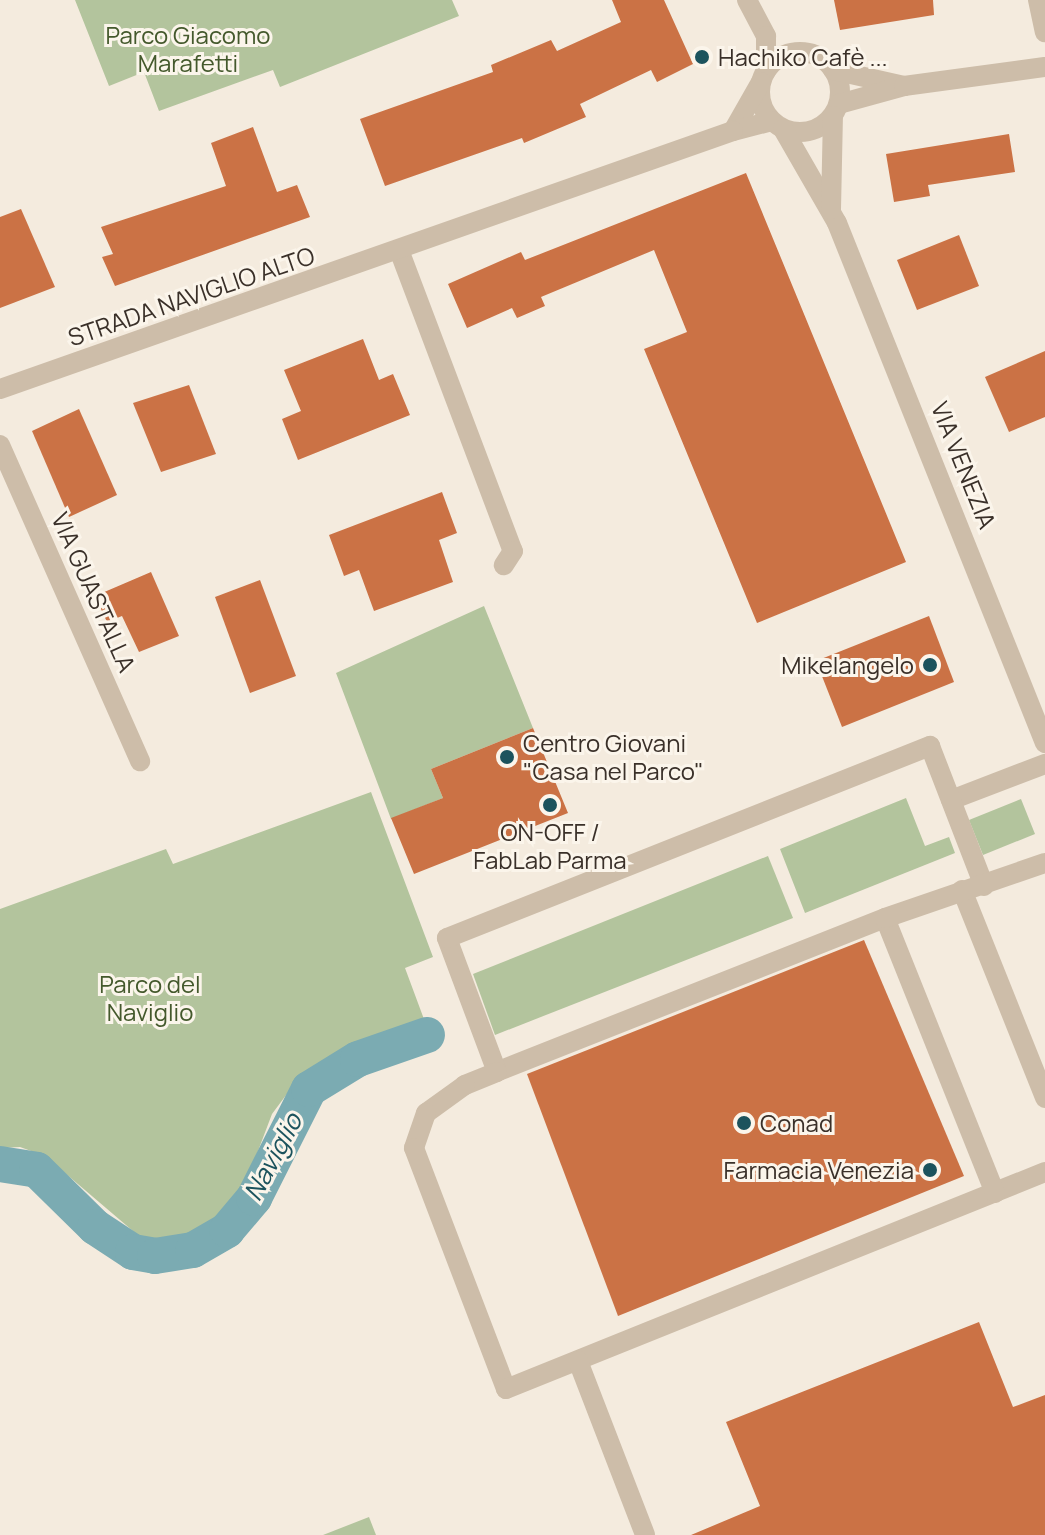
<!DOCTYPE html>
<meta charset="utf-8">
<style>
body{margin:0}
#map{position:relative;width:1045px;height:1535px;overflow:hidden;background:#f4ebde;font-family:Manrope,sans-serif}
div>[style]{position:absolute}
.green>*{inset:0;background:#b3c49d}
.canal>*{height:36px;margin:-18px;padding:0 18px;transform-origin:18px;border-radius:18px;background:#7babb2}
.building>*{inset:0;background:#cb7245}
.minor>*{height:20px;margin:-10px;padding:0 10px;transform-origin:10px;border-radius:10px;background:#cdbda9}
.minor>.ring{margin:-10px;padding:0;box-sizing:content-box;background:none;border:20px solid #cdbda9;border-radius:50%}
.dots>*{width:22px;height:22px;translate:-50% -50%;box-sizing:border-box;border:4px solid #fbf5eb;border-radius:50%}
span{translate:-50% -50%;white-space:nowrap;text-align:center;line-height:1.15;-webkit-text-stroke:6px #fbf5eb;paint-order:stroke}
.park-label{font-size:24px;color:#44592c}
.poi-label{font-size:24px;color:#3a3029}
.left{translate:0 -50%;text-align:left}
.right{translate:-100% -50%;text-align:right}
.street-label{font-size:24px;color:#3a3029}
.water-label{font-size:26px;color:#1c535d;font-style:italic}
</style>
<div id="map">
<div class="green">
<i style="clip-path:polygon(75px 0,452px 0,459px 16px,280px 87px,273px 70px,159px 111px,144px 72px,109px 86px)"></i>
<i style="clip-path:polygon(484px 606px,533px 728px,431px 769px,443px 798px,391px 819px,336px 673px)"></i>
<i style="clip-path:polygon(371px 792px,433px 957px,405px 968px,428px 1030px,370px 1041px,301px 1075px,272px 1114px,241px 1196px,207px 1228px,185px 1238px,161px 1242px,140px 1237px,45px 1156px,20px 1147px,0 1148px,0 909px,166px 849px,173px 864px)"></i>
<i style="clip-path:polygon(906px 798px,925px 846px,949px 837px,955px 853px,805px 913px,780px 849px)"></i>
<i style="clip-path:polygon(1021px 799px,1035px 834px,983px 855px,969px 820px)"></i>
<i style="clip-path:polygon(768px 856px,793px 918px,495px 1035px,473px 974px)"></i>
<i style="clip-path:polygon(369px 1517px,376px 1535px,323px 1535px)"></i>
</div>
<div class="canal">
<i style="left:0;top:1164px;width:37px;rotate:9deg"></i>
<i style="left:37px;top:1170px;width:81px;rotate:44.5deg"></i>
<i style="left:95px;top:1227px;width:45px;rotate:33.3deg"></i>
<i style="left:133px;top:1252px;width:22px;rotate:10deg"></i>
<i style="left:155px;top:1256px;width:38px;rotate:-9deg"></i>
<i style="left:193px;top:1250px;width:39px;rotate:-30deg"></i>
<i style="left:227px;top:1230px;width:42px;rotate:-49.8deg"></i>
<i style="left:254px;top:1198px;width:122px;rotate:-63.2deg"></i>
<i style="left:309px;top:1089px;width:57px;rotate:-31.5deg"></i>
<i style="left:358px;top:1059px;width:73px;rotate:-19.2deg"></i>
</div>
<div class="building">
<i style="clip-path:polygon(612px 0,664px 0,693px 64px,657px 82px,651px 70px,580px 104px,586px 117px,524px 143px,522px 138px,385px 186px,360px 119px,493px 72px,491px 65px,551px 40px,557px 51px,621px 22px)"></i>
<i style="clip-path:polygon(834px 0,933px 0,934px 15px,840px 30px)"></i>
<i style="clip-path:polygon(253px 127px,277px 192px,297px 185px,310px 217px,115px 286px,102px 257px,113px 254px,101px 227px,226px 186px,211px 143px)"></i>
<i style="clip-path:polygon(1009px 134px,1015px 172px,928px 185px,930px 196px,894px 202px,886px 154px)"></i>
<i style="clip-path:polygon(746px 173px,906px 562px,757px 623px,644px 349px,687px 332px,654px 250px,541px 297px,545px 306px,517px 318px,512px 308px,467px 328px,448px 284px,521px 252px,525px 260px)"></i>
<i style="clip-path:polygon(21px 209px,55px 287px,0 308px,0 217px)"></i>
<i style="clip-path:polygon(959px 235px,979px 286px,917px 310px,897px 260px)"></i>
<i style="clip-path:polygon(363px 339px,379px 380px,393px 374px,410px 415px,298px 460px,282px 419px,301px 411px,284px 370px)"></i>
<i style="clip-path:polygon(1045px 351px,1045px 417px,1009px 432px,985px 377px)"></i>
<i style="clip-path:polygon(189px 385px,216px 454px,161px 472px,133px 403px)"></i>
<i style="clip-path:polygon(79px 409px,117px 495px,69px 517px,32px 431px)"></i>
<i style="clip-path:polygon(442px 492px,457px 533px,439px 540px,453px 582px,374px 611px,359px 570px,344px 576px,329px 535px)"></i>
<i style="clip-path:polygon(151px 572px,179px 636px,139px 652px,122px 616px,107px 622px,95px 596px)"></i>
<i style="clip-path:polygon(260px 580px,296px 676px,250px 693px,215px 597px)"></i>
<i style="clip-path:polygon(929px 616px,954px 682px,842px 727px,816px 661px)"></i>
<i style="clip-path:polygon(533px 728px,568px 813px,414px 874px,391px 818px,443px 798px,431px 769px)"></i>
<i style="clip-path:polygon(864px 940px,964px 1176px,618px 1316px,527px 1074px)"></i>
<i style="clip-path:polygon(979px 1322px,1013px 1407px,1045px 1395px,1045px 1535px,691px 1535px,760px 1506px,726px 1422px)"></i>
</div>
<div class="minor">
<i style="left:747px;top:0;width:41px;rotate:62.2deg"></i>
<i style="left:766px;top:36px;width:35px;rotate:90deg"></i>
<i style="left:1038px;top:0;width:33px;rotate:78deg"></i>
<i class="ring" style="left:760px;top:52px;width:60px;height:60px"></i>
<i style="left:833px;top:70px;width:73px;rotate:12.7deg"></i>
<i style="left:904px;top:86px;width:67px;rotate:164.5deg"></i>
<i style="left:761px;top:82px;width:56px;rotate:119.7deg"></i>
<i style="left:733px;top:131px;width:40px;rotate:-14.4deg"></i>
<i style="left:904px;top:86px;width:142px;rotate:-7.7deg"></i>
<i style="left:783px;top:129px;width:108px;rotate:60.1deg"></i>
<i style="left:837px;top:223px;width:560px;rotate:68.2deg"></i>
<i style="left:831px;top:209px;width:93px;rotate:-88.8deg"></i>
<i style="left:399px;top:250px;width:322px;rotate:69.3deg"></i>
<i style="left:513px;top:551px;width:17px;rotate:123deg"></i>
<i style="left:0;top:389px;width:777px;rotate:-19.39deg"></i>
<i style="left:0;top:445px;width:346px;rotate:66.1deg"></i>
<i style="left:951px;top:800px;width:101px;rotate:-21deg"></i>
<i style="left:962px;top:890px;width:224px;rotate:68.2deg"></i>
<i style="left:885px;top:918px;width:417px;rotate:158.4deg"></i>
<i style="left:497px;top:1072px;width:143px;rotate:-110.5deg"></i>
<i style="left:447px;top:938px;width:520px;rotate:-21.68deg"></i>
<i style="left:930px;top:746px;width:150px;rotate:68.9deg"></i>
<i style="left:497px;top:1072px;width:35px;rotate:158deg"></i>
<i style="left:465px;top:1085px;width:48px;rotate:144.3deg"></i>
<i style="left:426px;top:1113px;width:37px;rotate:109deg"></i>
<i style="left:414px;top:1148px;width:258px;rotate:69.1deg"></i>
<i style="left:506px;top:1389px;width:581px;rotate:-21.93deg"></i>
<i style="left:995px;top:1193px;width:296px;rotate:-111.8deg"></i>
<i style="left:885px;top:918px;width:169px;rotate:-19deg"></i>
<i style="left:578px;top:1361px;width:186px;rotate:68.9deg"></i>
</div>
<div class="dots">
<i style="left:702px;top:57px;background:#1c535d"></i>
<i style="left:930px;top:665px;background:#1c535d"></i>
<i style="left:507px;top:757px;background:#1c535d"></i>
<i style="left:550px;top:805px;background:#1c535d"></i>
<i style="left:744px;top:1123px;background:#1c535d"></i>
<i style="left:930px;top:1170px;background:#1c535d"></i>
</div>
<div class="park-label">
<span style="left:188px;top:49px">Parco Giacomo<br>Marafetti</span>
<span style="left:150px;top:998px">Parco del<br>Naviglio</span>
</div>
<div class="poi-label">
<span class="left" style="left:718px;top:57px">Hachiko Cafè ...</span>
<span class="right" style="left:914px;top:665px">Mikelangelo</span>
<span class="left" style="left:523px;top:757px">Centro Giovani<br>"Casa nel Parco"</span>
<span style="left:550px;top:846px">ON-OFF /<br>FabLab Parma</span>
<span class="left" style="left:760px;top:1123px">Conad</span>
<span class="right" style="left:914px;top:1170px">Farmacia Venezia</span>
</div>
<div class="street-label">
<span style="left:191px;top:296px;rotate:-19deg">STRADA NAVIGLIO ALTO</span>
<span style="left:964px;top:465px;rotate:68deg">VIA VENEZIA</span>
<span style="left:94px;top:592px;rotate:66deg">VIA GUASTALLA</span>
</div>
<div class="water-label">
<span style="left:273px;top:1157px;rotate:-62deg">Naviglio</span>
</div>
</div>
